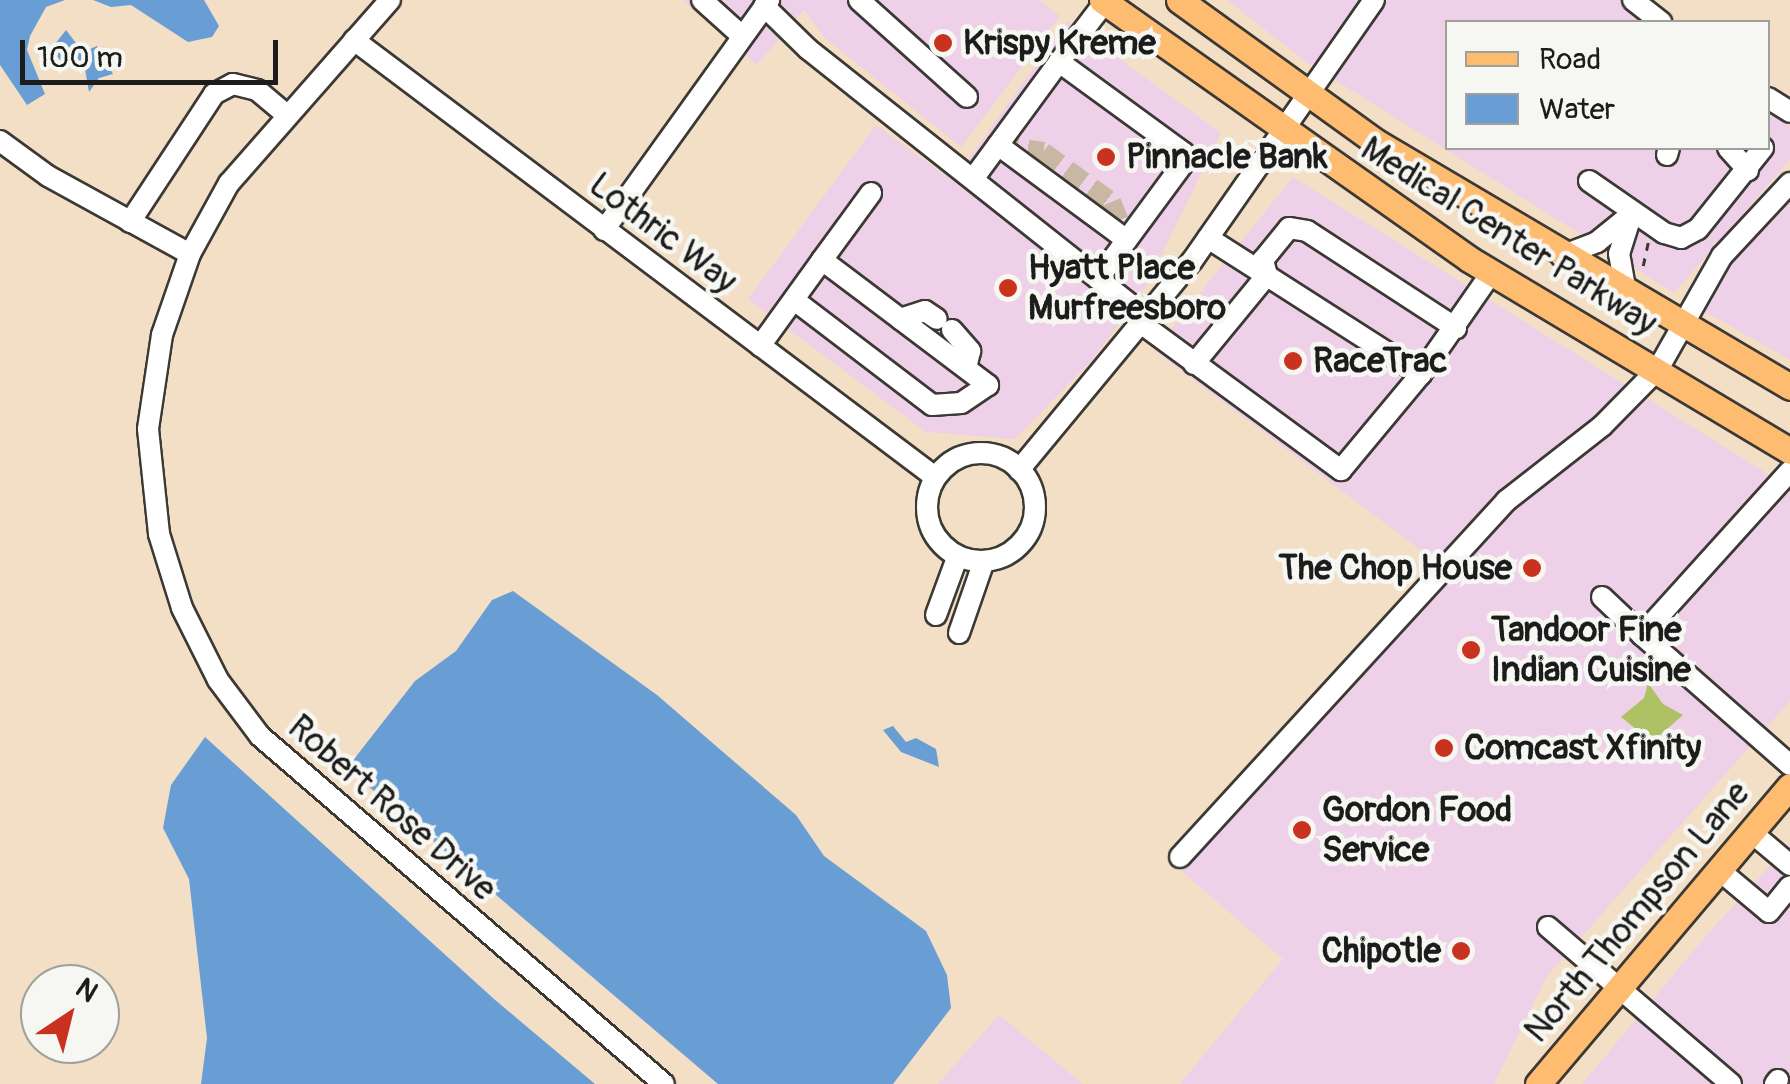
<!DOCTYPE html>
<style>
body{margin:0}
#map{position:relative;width:1790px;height:1084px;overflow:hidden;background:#f3dfc5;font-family:Pangolin,sans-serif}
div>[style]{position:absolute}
.built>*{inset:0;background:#eed0e8}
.green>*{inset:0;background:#aec165}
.water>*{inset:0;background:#699ed5}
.minor-tunnel>*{height:20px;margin-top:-10px;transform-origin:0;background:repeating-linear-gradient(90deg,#c8b8a3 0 20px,transparent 0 30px)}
.path>*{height:2.5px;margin-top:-1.25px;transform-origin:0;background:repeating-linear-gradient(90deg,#3c3935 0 8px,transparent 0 16px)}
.roads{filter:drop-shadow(2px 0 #3c3935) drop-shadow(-2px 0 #3c3935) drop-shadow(0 2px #3c3935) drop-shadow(0 -2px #3c3935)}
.minor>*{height:20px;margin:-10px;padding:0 10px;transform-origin:10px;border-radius:10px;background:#fff}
.minor>.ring{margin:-10px;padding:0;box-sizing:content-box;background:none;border:20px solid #fff;border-radius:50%}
.major>*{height:25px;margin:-12.5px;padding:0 12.5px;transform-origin:12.5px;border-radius:12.5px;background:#febc70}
.dots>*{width:28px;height:28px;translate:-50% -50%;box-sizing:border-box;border:5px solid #f6f6f2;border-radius:50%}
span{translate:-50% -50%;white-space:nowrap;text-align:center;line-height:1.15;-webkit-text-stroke:9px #f6f6f2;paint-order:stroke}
.poi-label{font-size:35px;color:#1c1c1c;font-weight:700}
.left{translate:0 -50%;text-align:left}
.right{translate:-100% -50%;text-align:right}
.street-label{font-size:35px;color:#1c1c1c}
.legend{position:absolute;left:1445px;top:20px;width:325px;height:130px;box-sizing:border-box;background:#f6f6f2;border:2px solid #9f9f9c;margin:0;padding:12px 18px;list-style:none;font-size:30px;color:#1c1c1c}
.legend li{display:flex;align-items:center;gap:20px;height:50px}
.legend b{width:50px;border:2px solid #9f9f9c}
.north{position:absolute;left:20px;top:964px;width:100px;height:100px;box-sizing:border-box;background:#f6f6f2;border:2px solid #9f9f9c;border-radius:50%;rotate:35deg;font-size:28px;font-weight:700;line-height:40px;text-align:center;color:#1c1c1c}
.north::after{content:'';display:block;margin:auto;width:35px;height:45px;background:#c8321e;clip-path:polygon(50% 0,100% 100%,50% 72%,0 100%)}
.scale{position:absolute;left:20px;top:40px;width:258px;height:45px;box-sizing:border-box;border:5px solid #1c1c1c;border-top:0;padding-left:12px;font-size:30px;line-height:35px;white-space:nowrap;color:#1c1c1c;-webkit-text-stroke:8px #f6f6f2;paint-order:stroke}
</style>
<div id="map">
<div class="built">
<i style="clip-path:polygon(683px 0,1039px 0,1060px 16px,961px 147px,825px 38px,804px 10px,757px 65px)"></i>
<i style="clip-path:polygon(1227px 0,1620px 0,1650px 22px,1448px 22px,1448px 148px,1768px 148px,1768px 109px,1790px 126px,1790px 160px,1674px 293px,1305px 61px)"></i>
<i style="clip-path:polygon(1067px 21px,1221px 133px,1144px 290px,1092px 360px,1015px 439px,926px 432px,748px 299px,876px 125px,953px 181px)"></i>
<i style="clip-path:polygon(1293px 177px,1790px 488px,1790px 701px,1547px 976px,1494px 1084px,1180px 1084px,1283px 959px,1177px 867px,1450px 572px,1154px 350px)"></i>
<i style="clip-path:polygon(1790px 195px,1790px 360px,1704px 311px,1734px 258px)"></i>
<i style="clip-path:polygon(1790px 844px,1790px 1084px,1582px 1084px,1706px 936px)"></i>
<i style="clip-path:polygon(999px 1015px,1083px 1084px,938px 1084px)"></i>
</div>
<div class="green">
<i style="clip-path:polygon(1648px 683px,1663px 704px,1683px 715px,1652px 742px,1621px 717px,1644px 698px)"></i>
</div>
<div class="water">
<i style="clip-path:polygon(0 0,65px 0,46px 7px,30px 36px,27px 50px,45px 94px,27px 105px,0 65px)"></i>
<i style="clip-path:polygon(93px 0,204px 0,219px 26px,212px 37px,188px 42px,131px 5px,111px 7px)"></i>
<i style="clip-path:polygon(66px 30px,83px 52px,97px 46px,113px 74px,99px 78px,89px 92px,85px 69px,73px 69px,69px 54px,60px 60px,51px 49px)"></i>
<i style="clip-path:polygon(513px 591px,657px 695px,796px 815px,824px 856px,926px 931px,947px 975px,951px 1008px,893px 1084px,718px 1084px,347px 768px,415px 681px,456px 651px,492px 600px)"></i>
<i style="clip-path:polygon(893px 726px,906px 742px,916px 738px,936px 749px,939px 767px,901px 752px,883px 730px)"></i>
<i style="clip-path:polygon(205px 737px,494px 999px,595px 1084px,201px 1084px,207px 1038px,189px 879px,163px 828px,171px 785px)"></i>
</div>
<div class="minor-tunnel">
<i style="left:998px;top:145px;width:46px;rotate:8.8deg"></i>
<i style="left:1043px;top:152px;width:84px;rotate:36.3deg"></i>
<i style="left:1111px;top:202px;width:41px;rotate:67.2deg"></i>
</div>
<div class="path">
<i style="left:1643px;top:266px;width:24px;rotate:-78deg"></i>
</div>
<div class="roads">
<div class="minor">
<i style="left:390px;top:0;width:244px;rotate:131.3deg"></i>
<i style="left:229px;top:183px;width:81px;rotate:118.8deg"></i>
<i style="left:190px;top:254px;width:86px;rotate:109.1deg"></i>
<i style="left:162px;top:335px;width:95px;rotate:98.5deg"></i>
<i style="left:148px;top:429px;width:106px;rotate:84deg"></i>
<i style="left:159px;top:534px;width:77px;rotate:72.7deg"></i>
<i style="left:182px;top:608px;width:80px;rotate:63.4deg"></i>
<i style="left:218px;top:680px;width:70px;rotate:53.1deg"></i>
<i style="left:260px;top:736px;width:533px;rotate:40.74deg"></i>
<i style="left:702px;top:0;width:54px;rotate:42deg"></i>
<i style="left:859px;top:0;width:145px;rotate:41.9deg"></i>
<i style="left:1633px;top:0;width:36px;rotate:38deg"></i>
<i style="left:764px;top:6px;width:62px;rotate:44.3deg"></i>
<i style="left:808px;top:49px;width:434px;rotate:38.4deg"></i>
<i style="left:354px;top:40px;width:727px;rotate:36.95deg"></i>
<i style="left:1768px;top:98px;width:26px;rotate:32deg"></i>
<i style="left:0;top:141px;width:59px;rotate:36.1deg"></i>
<i style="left:48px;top:176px;width:162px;rotate:28.8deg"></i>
<i style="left:998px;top:145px;width:160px;rotate:36.4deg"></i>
<i style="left:1728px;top:148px;width:30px;rotate:48deg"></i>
<i style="left:1667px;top:155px;width:7px;rotate:-74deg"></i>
<i style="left:973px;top:179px;width:145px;rotate:-53.7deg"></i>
<i style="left:1589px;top:181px;width:91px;rotate:34.7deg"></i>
<i style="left:1664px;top:233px;width:18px;rotate:16deg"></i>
<i style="left:1681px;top:238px;width:19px;rotate:-28deg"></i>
<i style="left:1698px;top:229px;width:104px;rotate:-51.3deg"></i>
<i style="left:130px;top:222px;width:153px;rotate:-56.7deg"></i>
<i style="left:214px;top:94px;width:21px;rotate:-28deg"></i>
<i style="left:233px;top:84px;width:25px;rotate:14deg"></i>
<i style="left:257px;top:90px;width:39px;rotate:40deg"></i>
<i style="left:604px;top:230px;width:283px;rotate:-54.3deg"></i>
<i style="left:1208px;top:238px;width:253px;rotate:32.6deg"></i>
<i style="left:1421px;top:374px;width:124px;rotate:-55.2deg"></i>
<i style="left:1561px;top:256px;width:39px;rotate:-21deg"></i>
<i style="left:1597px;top:242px;width:46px;rotate:-38.9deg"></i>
<i style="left:822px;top:260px;width:83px;rotate:-53.8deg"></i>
<i style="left:1098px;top:279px;width:142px;rotate:-53.6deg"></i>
<i style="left:1182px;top:165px;width:12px;rotate:-81deg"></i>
<i style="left:1184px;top:153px;width:155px;rotate:-143.9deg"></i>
<i style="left:1059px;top:62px;width:76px;rotate:-52.5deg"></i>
<i style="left:1626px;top:293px;width:40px;rotate:-100deg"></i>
<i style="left:1619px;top:254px;width:43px;rotate:-72.4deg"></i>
<i style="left:900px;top:319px;width:26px;rotate:-18deg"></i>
<i style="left:925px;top:311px;width:14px;rotate:34deg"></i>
<i style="left:1142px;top:324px;width:247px;rotate:36.3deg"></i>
<i style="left:1341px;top:470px;width:125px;rotate:-50.2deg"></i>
<i style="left:952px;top:330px;width:28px;rotate:49deg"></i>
<i style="left:970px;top:351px;width:17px;rotate:103deg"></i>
<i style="left:760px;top:346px;width:106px;rotate:-54.2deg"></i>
<i style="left:822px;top:260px;width:208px;rotate:37deg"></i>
<i style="left:988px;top:385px;width:32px;rotate:146deg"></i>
<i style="left:961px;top:403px;width:29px;rotate:176deg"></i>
<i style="left:932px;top:405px;width:173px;rotate:-142.7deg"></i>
<i style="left:1194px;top:364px;width:115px;rotate:-50.6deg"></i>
<i style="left:1267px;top:275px;width:16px;rotate:-105deg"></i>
<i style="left:1263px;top:260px;width:41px;rotate:-50.9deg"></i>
<i style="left:1289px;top:228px;width:18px;rotate:9deg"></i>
<i style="left:1307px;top:231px;width:178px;rotate:33.1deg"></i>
<i class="ring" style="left:927px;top:453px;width:88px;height:88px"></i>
<i style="left:1019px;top:470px;width:271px;rotate:-50.4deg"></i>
<i style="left:1192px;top:261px;width:318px;rotate:-55.1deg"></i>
<i style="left:1790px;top:471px;width:221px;rotate:132.1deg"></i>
<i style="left:1642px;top:635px;width:197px;rotate:41.3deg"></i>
<i style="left:1602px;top:597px;width:55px;rotate:43.5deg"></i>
<i style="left:936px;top:615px;width:61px;rotate:-69.8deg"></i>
<i style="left:959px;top:633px;width:76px;rotate:-70.9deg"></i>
<i style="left:1751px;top:832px;width:51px;rotate:40.2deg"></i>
<i style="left:1180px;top:857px;width:483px;rotate:-47.5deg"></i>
<i style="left:1506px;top:501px;width:122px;rotate:-38deg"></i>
<i style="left:1602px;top:426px;width:80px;rotate:-45.5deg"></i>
<i style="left:1658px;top:369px;width:130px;rotate:-60.5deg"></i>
<i style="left:1722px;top:256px;width:100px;rotate:-47deg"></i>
<i style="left:1719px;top:870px;width:65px;rotate:40deg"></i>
<i style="left:1769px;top:912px;width:33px;rotate:-51deg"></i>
<i style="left:1548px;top:927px;width:241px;rotate:40.6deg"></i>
<i style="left:1775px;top:1084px;width:5px;rotate:-53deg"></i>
</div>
<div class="major">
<i style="left:1102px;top:0;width:449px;rotate:35.2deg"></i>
<i style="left:1469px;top:259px;width:374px;rotate:30.9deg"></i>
<i style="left:1179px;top:0;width:243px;rotate:35.8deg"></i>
<i style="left:1376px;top:142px;width:481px;rotate:30.6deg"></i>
<i style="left:1538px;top:1084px;width:390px;rotate:-49.8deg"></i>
</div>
</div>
<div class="dots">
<i style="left:943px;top:43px;background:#c8321e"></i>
<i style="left:1106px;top:157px;background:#c8321e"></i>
<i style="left:1008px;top:288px;background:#c8321e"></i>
<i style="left:1293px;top:361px;background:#c8321e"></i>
<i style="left:1532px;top:568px;background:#c8321e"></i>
<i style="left:1471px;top:650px;background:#c8321e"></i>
<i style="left:1444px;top:748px;background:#c8321e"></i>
<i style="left:1302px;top:830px;background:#c8321e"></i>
<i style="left:1461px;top:951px;background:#c8321e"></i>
</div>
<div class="poi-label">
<span class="left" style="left:963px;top:43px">Krispy Kreme</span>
<span class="left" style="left:1126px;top:157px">Pinnacle Bank</span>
<span class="left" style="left:1028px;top:288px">Hyatt Place<br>Murfreesboro</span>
<span class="left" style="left:1313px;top:361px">RaceTrac</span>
<span class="right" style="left:1512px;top:568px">The Chop House</span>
<span class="left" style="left:1491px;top:650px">Tandoor Fine<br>Indian Cuisine</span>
<span class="left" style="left:1464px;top:748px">Comcast Xfinity</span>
<span class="left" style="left:1322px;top:830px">Gordon Food<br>Service</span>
<span class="right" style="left:1441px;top:951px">Chipotle</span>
</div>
<div class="street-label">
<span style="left:663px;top:233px;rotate:37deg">Lothric Way</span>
<span style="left:1509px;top:236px;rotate:32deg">Medical Center Parkway</span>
<span style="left:392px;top:808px;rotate:41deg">Robert Rose Drive</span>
<span style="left:1637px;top:912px;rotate:-50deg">North Thompson Lane</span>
</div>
<ul class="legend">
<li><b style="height:12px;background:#febc70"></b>Road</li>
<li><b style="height:28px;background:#699ed5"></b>Water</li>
</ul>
<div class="north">N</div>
<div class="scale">100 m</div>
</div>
